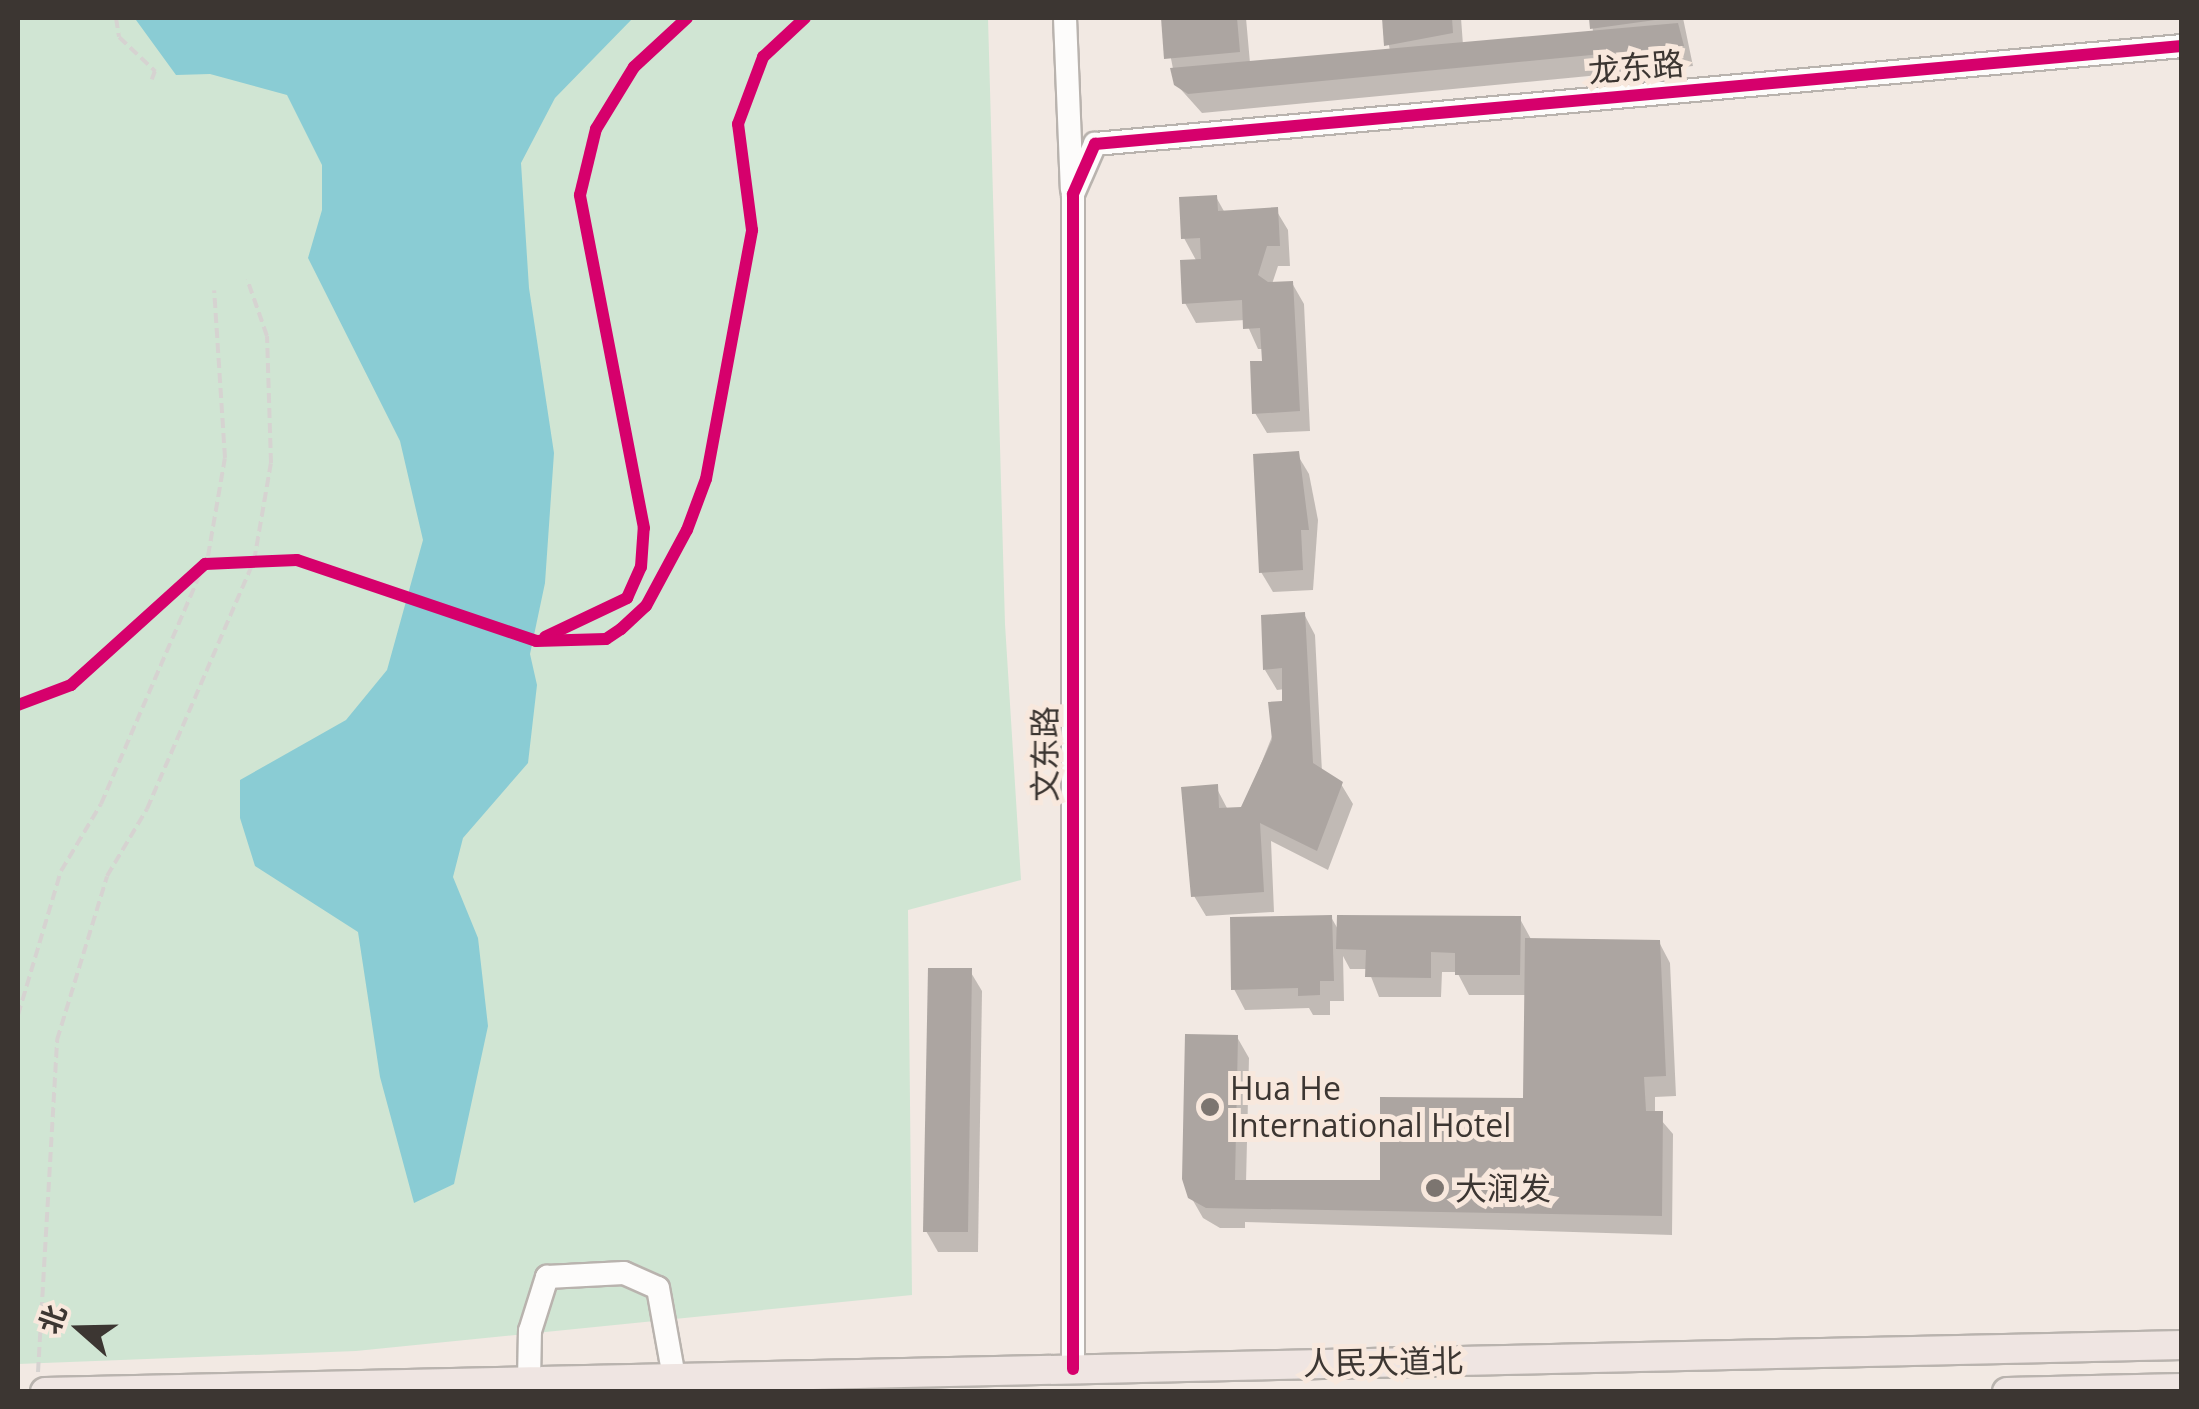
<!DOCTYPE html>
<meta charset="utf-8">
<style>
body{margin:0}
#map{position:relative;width:2199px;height:1409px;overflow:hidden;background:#f2e9e3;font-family:"Open Sans","Noto Sans SC",sans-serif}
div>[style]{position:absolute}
.green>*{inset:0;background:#d0e5d3}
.water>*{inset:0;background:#8accd4}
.shadow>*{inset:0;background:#0003}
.building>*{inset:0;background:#aca5a1}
.path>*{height:4px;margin-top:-2px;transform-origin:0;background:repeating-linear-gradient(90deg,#d6d3d1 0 10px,transparent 0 15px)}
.roads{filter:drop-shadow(2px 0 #b9b3ae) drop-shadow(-2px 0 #b9b3ae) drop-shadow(0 2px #b9b3ae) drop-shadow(0 -2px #b9b3ae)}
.minor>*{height:22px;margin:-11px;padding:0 11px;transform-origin:11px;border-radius:11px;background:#fdfcfb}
.major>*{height:28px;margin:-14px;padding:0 14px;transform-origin:14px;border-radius:14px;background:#efe5e2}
.cycleway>*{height:12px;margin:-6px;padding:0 6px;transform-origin:6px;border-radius:6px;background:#d6006c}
.dots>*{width:28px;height:28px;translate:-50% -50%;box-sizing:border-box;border:5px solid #f8e8dd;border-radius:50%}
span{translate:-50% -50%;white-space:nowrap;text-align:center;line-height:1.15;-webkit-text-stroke:10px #f8e8dd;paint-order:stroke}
.street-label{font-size:32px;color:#3c3632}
.poi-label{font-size:32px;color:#3c3632}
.left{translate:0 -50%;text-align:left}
.frame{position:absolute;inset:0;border:20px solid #3c3632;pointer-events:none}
.north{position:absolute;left:30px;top:1279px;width:100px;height:100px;-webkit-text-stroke:8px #f8e8dd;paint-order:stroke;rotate:290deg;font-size:28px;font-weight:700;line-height:40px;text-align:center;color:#3c3632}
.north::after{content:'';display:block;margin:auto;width:35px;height:45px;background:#3c3632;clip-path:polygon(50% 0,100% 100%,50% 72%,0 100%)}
</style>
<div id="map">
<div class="green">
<i style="clip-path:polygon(18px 18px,988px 18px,1005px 624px,1021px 880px,908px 910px,912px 1295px,356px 1351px,18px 1364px)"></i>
</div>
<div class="water">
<i style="clip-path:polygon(633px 18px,555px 98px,521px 163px,529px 288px,554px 453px,545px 583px,530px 654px,537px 685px,528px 763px,463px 838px,453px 877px,478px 938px,488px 1026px,454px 1184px,414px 1203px,380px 1077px,358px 932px,255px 866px,240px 818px,240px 780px,346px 720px,387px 670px,423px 540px,400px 441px,308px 258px,322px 210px,322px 165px,287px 95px,210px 74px,176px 75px,136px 20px)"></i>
</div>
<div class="shadow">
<i style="clip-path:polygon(1163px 18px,1246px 18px,1250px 63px,1390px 51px,1384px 18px,1461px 18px,1463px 45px,1593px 33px,1592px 18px,1683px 18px,1693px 66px,1202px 113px,1176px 84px)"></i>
<i style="clip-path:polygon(1216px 197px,1225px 213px,1276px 210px,1288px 230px,1290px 266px,1278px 266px,1272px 284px,1292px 283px,1304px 304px,1310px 431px,1267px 433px,1255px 413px,1264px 349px,1258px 349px,1245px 320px,1196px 323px,1185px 303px,1197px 262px,1184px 238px)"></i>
<i style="clip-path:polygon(1297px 454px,1309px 474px,1318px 520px,1313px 590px,1273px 592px,1261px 572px)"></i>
<i style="clip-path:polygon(1304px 614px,1315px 635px,1322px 772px,1341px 784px,1353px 804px,1328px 870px,1271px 841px,1274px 912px,1206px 916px,1194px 896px,1216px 787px,1228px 810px,1243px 809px,1285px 704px,1285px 689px,1277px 690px,1265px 670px)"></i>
<i style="clip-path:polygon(1331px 917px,1339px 931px,1520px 919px,1532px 941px,1659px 942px,1670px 963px,1676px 1096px,1655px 1097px,1655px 1113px,1673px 1134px,1672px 1235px,1245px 1222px,1245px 1228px,1220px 1228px,1203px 1218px,1191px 1197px,1237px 1037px,1249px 1058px,1246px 1183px,1382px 1183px,1526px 1100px,1527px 995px,1469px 995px,1457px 972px,1442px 972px,1441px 997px,1379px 997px,1368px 969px,1350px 969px,1343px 956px,1344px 1001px,1330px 1001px,1330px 1015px,1313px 1015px,1309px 1008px,1245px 1010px,1234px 989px)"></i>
<i style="clip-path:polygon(970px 971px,982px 991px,978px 1252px,938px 1252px,926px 1231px)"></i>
</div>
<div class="building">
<i style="clip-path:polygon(1161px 18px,1237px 18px,1240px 52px,1164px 59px)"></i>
<i style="clip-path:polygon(1382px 18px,1452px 18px,1453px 33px,1384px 46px)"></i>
<i style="clip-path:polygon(1589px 18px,1655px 18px,1655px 20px,1590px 29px)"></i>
<i style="clip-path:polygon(1678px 23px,1684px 46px,1188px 94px,1174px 85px,1170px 68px)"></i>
<i style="clip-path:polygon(1217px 195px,1218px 211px,1278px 207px,1280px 246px,1267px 246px,1258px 275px,1268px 282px,1293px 281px,1300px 411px,1252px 414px,1250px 361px,1262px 361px,1260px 328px,1243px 329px,1242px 300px,1182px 304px,1180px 260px,1201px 259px,1200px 238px,1181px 239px,1179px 197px)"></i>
<i style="clip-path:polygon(1299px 451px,1309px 530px,1301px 530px,1303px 570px,1259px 573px,1253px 454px)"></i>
<i style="clip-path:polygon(1305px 612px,1313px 763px,1343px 782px,1317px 851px,1260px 823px,1264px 892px,1191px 897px,1181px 787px,1218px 784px,1219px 808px,1241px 807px,1272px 740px,1268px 702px,1282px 701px,1282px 668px,1263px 670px,1261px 615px)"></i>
<i style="clip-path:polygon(1332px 915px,1334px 981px,1320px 981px,1320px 995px,1298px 996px,1298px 988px,1231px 990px,1230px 917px)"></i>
<i style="clip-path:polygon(1337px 915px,1521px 916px,1520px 975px,1455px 975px,1455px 953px,1431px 952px,1431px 978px,1365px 977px,1366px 950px,1336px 949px)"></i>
<i style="clip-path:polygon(1525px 938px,1660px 940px,1666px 1076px,1644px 1077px,1646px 1111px,1663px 1111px,1662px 1216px,1206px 1208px,1188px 1198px,1182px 1179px,1185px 1034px,1238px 1035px,1235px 1180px,1380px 1180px,1380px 1097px,1523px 1098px)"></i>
<i style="clip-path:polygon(928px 968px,972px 968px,968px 1232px,923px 1232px)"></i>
</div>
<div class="path">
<i style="left:116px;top:18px;width:19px;rotate:81deg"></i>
<i style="left:119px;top:37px;width:50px;rotate:43.4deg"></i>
<i style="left:155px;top:71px;width:9px;rotate:111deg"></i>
<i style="left:18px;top:1015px;width:150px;rotate:-73.4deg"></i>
<i style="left:61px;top:871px;width:78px;rotate:-59.2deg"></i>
<i style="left:101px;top:804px;width:270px;rotate:-66.7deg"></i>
<i style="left:208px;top:556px;width:99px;rotate:-80.2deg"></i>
<i style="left:225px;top:458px;width:168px;rotate:-93.7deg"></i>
<i style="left:38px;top:1372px;width:333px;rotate:-86.7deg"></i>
<i style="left:57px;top:1040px;width:171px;rotate:-73deg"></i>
<i style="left:107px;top:876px;width:78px;rotate:-59.2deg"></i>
<i style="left:147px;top:809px;width:270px;rotate:-66.7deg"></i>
<i style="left:254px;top:561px;width:99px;rotate:-80.2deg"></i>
<i style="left:271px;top:463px;width:127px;rotate:-91.8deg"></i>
<i style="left:267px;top:336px;width:60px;rotate:-109.3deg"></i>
</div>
<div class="roads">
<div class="minor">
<i style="left:1065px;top:18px;width:171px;rotate:87.7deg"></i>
<i style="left:1073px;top:1369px;width:1175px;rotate:-90deg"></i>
<i style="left:1073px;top:194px;width:55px;rotate:-66.3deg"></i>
<i style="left:1095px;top:144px;width:1091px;rotate:-5.15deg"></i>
<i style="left:529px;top:1381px;width:50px;rotate:-88.9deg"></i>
<i style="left:530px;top:1331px;width:57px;rotate:-72.5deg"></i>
<i style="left:547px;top:1277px;width:77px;rotate:-3deg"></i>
<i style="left:624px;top:1273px;width:37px;rotate:24deg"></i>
<i style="left:658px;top:1288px;width:90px;rotate:79.8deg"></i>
</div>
<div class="major">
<i style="left:45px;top:1392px;width:2138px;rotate:-1.26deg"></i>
<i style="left:2007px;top:1392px;width:175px;rotate:-1.3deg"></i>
</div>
</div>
<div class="cycleway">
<i style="left:545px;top:637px;width:91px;rotate:-25.4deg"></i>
<i style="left:627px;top:598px;width:34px;rotate:-66deg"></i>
<i style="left:641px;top:567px;width:39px;rotate:-86deg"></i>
<i style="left:644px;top:528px;width:339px;rotate:-100.9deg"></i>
<i style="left:580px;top:195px;width:68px;rotate:-76.4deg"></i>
<i style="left:596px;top:129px;width:73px;rotate:-58.5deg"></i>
<i style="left:634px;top:67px;width:72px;rotate:-42.8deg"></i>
<i style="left:18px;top:705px;width:57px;rotate:-20.7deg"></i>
<i style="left:71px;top:685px;width:181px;rotate:-42.1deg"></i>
<i style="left:205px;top:564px;width:92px;rotate:-2.5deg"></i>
<i style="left:297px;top:560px;width:252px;rotate:18.7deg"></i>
<i style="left:536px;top:641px;width:70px;rotate:-1.6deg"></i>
<i style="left:606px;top:639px;width:18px;rotate:-34deg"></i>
<i style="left:621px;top:629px;width:34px;rotate:-43deg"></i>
<i style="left:646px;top:606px;width:86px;rotate:-61.7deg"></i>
<i style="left:687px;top:530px;width:54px;rotate:-69.6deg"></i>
<i style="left:706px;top:479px;width:253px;rotate:-79.5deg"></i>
<i style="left:752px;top:230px;width:107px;rotate:-97.5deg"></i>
<i style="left:738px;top:124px;width:72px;rotate:-69.5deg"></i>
<i style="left:763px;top:57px;width:57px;rotate:-42.9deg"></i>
<i style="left:1073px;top:1369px;width:1175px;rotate:-90deg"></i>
<i style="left:1073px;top:194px;width:55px;rotate:-66.3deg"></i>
<i style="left:1095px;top:144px;width:1091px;rotate:-5.15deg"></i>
</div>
<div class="dots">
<i style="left:1210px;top:1107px;background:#7c7570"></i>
<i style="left:1435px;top:1188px;background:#7c7570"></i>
</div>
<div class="street-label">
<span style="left:1636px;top:67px;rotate:-5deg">龙东路</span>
<span style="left:1045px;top:754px;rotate:-90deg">文东路</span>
<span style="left:1383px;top:1362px;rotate:-1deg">人民大道北</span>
</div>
<div class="poi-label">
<span class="left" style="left:1230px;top:1107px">Hua He<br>International Hotel</span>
<span class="left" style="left:1455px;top:1188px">大润发</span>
</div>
<div class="frame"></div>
<div class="north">北</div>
</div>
